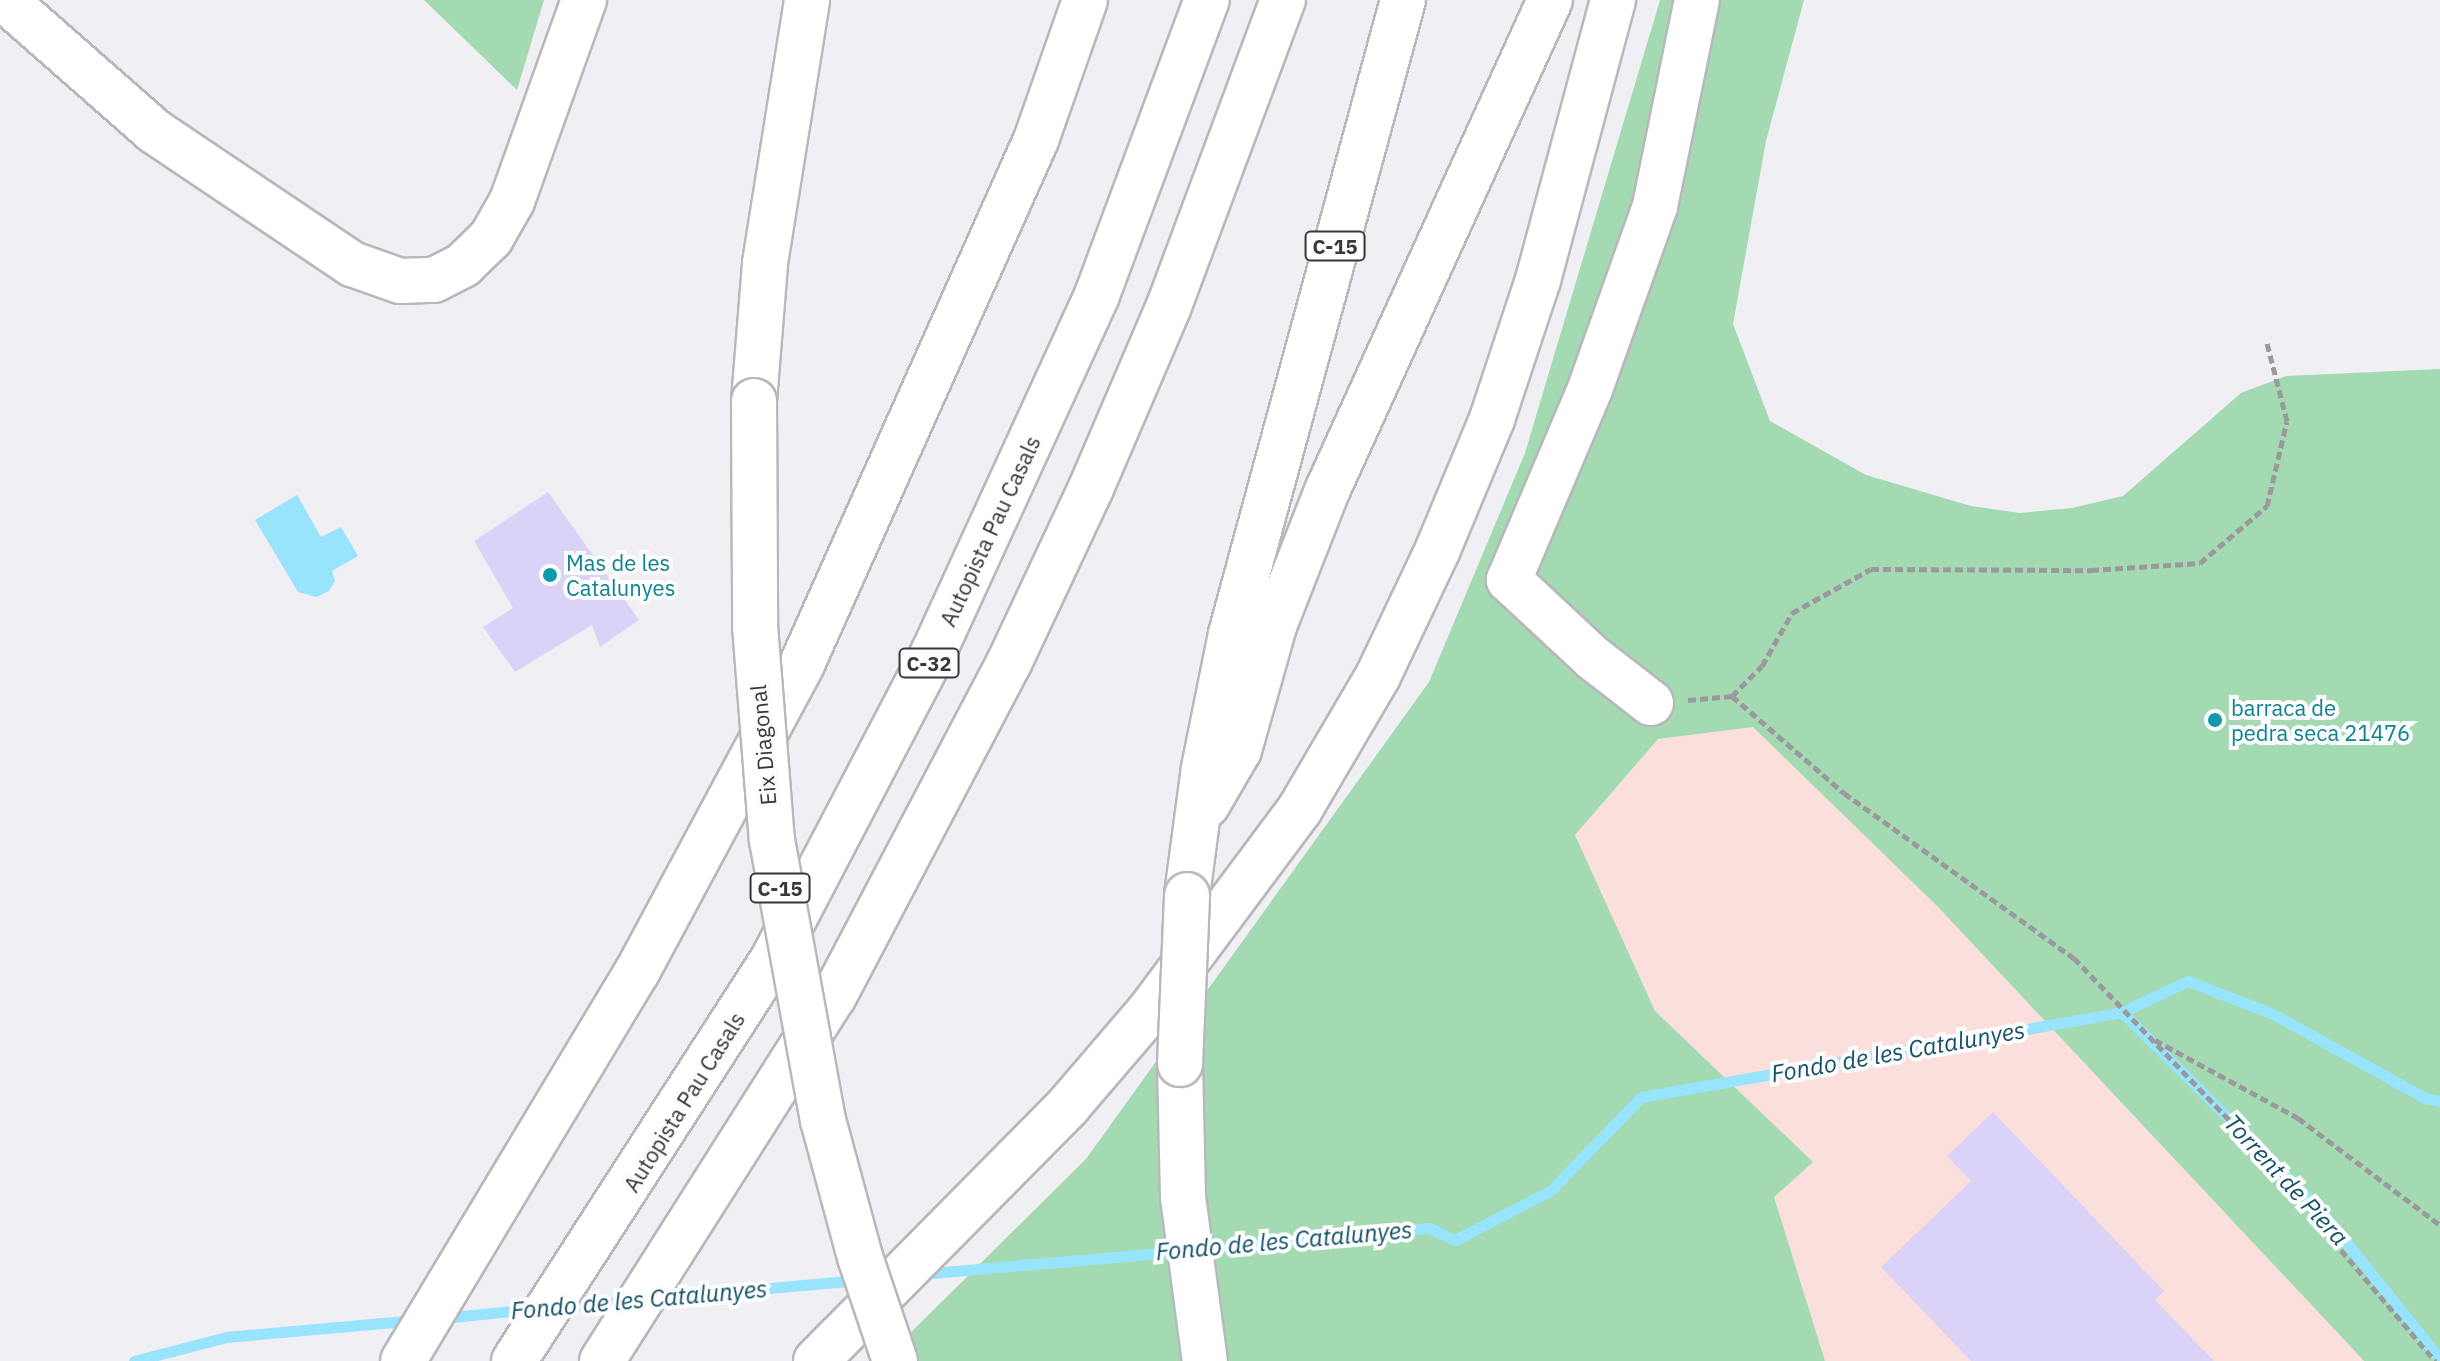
<!DOCTYPE html>
<style>
body{margin:0}
#map{position:relative;width:2440px;height:1361px;overflow:hidden;background:#f0eff4;font-family:"IBM Plex Sans",sans-serif}
div>[style]{position:absolute}
.industrial>*{inset:0;background:#fadfdc}
.green>*{inset:0;background:#a3dab2}
.water>*{inset:0;background:#98e4fc}
.stream>*{height:11px;margin:-5.5px;padding:0 5.5px;transform-origin:5.5px;border-radius:5.5px;background:#98e4fc}
.building>*{inset:0;background:#dbd3f7}
.path>*{height:5px;margin-top:-2.5px;transform-origin:0;background:repeating-linear-gradient(90deg,#9a999d 0 8px,transparent 0 12px)}
.roads{filter:drop-shadow(2px 0 #b8b7bb) drop-shadow(-2px 0 #b8b7bb) drop-shadow(0 2px #b8b7bb) drop-shadow(0 -2px #b8b7bb)}
.street>*{height:44px;margin:-22px;padding:0 22px;transform-origin:22px;border-radius:22px;background:#fff}
.highway>*{height:44px;margin:-22px;padding:0 22px;transform-origin:22px;border-radius:22px;background:#fff}
.bridges{filter:drop-shadow(2px 0 #b8b7bb) drop-shadow(-2px 0 #b8b7bb) drop-shadow(0 2px #b8b7bb) drop-shadow(0 -2px #b8b7bb)}
.highway-bridge>*{height:44px;margin:-22px;padding:0 22px;transform-origin:22px;border-radius:22px;background:#fff}
.dots>*{width:22px;height:22px;translate:-50% -50%;box-sizing:border-box;border:4px solid #fdfdff;border-radius:50%}
span{translate:-50% -50%;white-space:nowrap;text-align:center;line-height:1.15;-webkit-text-stroke:8px #fdfdff;paint-order:stroke}
.shield-label span{padding:2px 6px;background:#fdfdff;border:2px solid;border-radius:6px;-webkit-text-stroke-width:0}
.shield-label{font-size:20px;color:#373638;font-weight:700}
.street-label{font-size:22px;color:#373638}
.culture-label{font-size:22px;color:#0d838f}
.left{translate:0 -50%;text-align:left}
.water-label{font-size:24px;color:#125263;font-style:italic}
</style>
<div id="map">
<div class="industrial">
<i style="clip-path:polygon(1753px 727px,1938px 907px,2364px 1361px,1825px 1361px,1773px 1197px,1812px 1162px,1655px 1011px,1575px 835px,1658px 739px)"></i>
</div>
<div class="green">
<i style="clip-path:polygon(424px 0,544px 0,517px 90px)"></i>
<i style="clip-path:polygon(1660px 0,1804px 0,1766px 141px,1733px 324px,1770px 421px,1866px 475px,1971px 506px,2020px 513px,2072px 508px,2123px 496px,2241px 393px,2286px 376px,2440px 369px,2440px 1361px,2364px 1361px,1938px 907px,1753px 727px,1658px 739px,1575px 835px,1655px 1011px,1813px 1162px,1774px 1197px,1825px 1361px,882px 1361px,1086px 1159px,1429px 682px,1525px 453px)"></i>
</div>
<div class="water">
<i style="clip-path:polygon(297px 495px,321px 537px,341px 527px,358px 556px,332px 571px,335px 581px,329px 591px,316px 597px,298px 592px,255px 520px)"></i>
</div>
<div class="stream">
<i style="left:2122px;top:1012px;width:281px;rotate:45deg"></i>
<i style="left:2321px;top:1211px;width:190px;rotate:51.2deg"></i>
<i style="left:1198px;top:1249px;width:232px;rotate:-5.2deg"></i>
<i style="left:1429px;top:1228px;width:29px;rotate:25deg"></i>
<i style="left:1455px;top:1240px;width:107px;rotate:-27.3deg"></i>
<i style="left:1550px;top:1191px;width:131px;rotate:-45.9deg"></i>
<i style="left:1641px;top:1097px;width:488px;rotate:-10deg"></i>
<i style="left:2122px;top:1012px;width:73px;rotate:-25.2deg"></i>
<i style="left:2188px;top:981px;width:91px;rotate:21.2deg"></i>
<i style="left:2273px;top:1014px;width:174px;rotate:28.9deg"></i>
<i style="left:2425px;top:1098px;width:15px;rotate:11deg"></i>
<i style="left:920px;top:1274px;width:262px;rotate:-5deg"></i>
<i style="left:657px;top:1298px;width:203px;rotate:-5.1deg"></i>
<i style="left:561px;top:1307px;width:67px;rotate:-5.1deg"></i>
<i style="left:442px;top:1318px;width:90px;rotate:-5.7deg"></i>
<i style="left:134px;top:1361px;width:95px;rotate:-14.6deg"></i>
<i style="left:226px;top:1337px;width:191px;rotate:-5.1deg"></i>
</div>
<div class="building">
<i style="clip-path:polygon(548px 492px,639px 620px,600px 647px,592px 625px,515px 672px,483px 627px,513px 608px,474px 541px)"></i>
<i style="clip-path:polygon(1993px 1112px,2164px 1291px,2155px 1300px,2214px 1361px,1971px 1361px,1881px 1267px,1971px 1181px,1947px 1156px)"></i>
</div>
<div class="path">
<i style="left:1732px;top:696px;width:148px;rotate:40.9deg"></i>
<i style="left:1844px;top:793px;width:283px;rotate:35.7deg"></i>
<i style="left:2074px;top:958px;width:240px;rotate:46.2deg"></i>
<i style="left:2240px;top:1131px;width:302px;rotate:49.7deg"></i>
<i style="left:1688px;top:700px;width:44px;rotate:-5.2deg"></i>
<i style="left:1732px;top:696px;width:42px;rotate:-45deg"></i>
<i style="left:1762px;top:666px;width:61px;rotate:-60.5deg"></i>
<i style="left:1792px;top:613px;width:90px;rotate:-29.1deg"></i>
<i style="left:1871px;top:569px;width:220px;rotate:0.3deg"></i>
<i style="left:2091px;top:570px;width:109px;rotate:-3.7deg"></i>
<i style="left:2200px;top:563px;width:88px;rotate:-40.4deg"></i>
<i style="left:2267px;top:506px;width:87px;rotate:-76.8deg"></i>
<i style="left:2287px;top:421px;width:81px;rotate:-104.4deg"></i>
<i style="left:2155px;top:1040px;width:163px;rotate:28.6deg"></i>
<i style="left:2298px;top:1118px;width:178px;rotate:37deg"></i>
</div>
<div class="roads">
<div class="street">
<i style="left:5px;top:0;width:198px;rotate:41.3deg"></i>
<i style="left:154px;top:131px;width:239px;rotate:33.9deg"></i>
<i style="left:352px;top:264px;width:51px;rotate:19.5deg"></i>
<i style="left:400px;top:281px;width:34px;rotate:-2deg"></i>
<i style="left:434px;top:280px;width:33px;rotate:-27deg"></i>
<i style="left:463px;top:265px;width:39px;rotate:-44deg"></i>
<i style="left:491px;top:238px;width:43px;rotate:-60.4deg"></i>
<i style="left:512px;top:201px;width:214px;rotate:-70.3deg"></i>
<i style="left:1651px;top:703px;width:73px;rotate:-142.2deg"></i>
<i style="left:1593px;top:658px;width:115px;rotate:-137.1deg"></i>
<i style="left:1509px;top:580px;width:207px;rotate:-67deg"></i>
<i style="left:1590px;top:389px;width:194px;rotate:-70.4deg"></i>
<i style="left:1655px;top:206px;width:210px;rotate:-78.5deg"></i>
</div>
<div class="highway">
<i style="left:754px;top:401px;width:138px;rotate:-85.4deg"></i>
<i style="left:765px;top:263px;width:266px;rotate:-80.9deg"></i>
<i style="left:1207px;top:805px;width:64px;rotate:-59.8deg"></i>
<i style="left:1239px;top:750px;width:129px;rotate:-74.2deg"></i>
<i style="left:1274px;top:626px;width:145px;rotate:-68.6deg"></i>
<i style="left:1327px;top:491px;width:539px;rotate:-65.57deg"></i>
<i style="left:1187px;top:895px;width:128px;rotate:-82.4deg"></i>
<i style="left:1204px;top:768px;width:137px;rotate:-78.6deg"></i>
<i style="left:1231px;top:634px;width:657px;rotate:-74.82deg"></i>
<i style="left:1180px;top:1064px;width:133px;rotate:88.7deg"></i>
<i style="left:1183px;top:1197px;width:165px;rotate:82.4deg"></i>
<i style="left:403px;top:1361px;width:454px;rotate:-59deg"></i>
<i style="left:637px;top:972px;width:349px;rotate:-61.8deg"></i>
<i style="left:802px;top:664px;width:574px;rotate:-65.94deg"></i>
<i style="left:1036px;top:140px;width:148px;rotate:-70.7deg"></i>
<i style="left:514px;top:1361px;width:478px;rotate:-57.2deg"></i>
<i style="left:773px;top:959px;width:350px;rotate:-62.4deg"></i>
<i style="left:935px;top:649px;width:389px;rotate:-65.4deg"></i>
<i style="left:1097px;top:295px;width:315px;rotate:-69.6deg"></i>
<i style="left:602px;top:1361px;width:432px;rotate:-57.6deg"></i>
<i style="left:834px;top:996px;width:376px;rotate:-62.3deg"></i>
<i style="left:1009px;top:663px;width:193px;rotate:-64.9deg"></i>
<i style="left:1091px;top:488px;width:198px;rotate:-66.8deg"></i>
<i style="left:1169px;top:306px;width:327px;rotate:-69.6deg"></i>
<i style="left:816px;top:1361px;width:359px;rotate:-45.3deg"></i>
<i style="left:1068px;top:1106px;width:128px;rotate:-49.4deg"></i>
<i style="left:1151px;top:1009px;width:249px;rotate:-53.3deg"></i>
<i style="left:1300px;top:809px;width:154px;rotate:-59.6deg"></i>
<i style="left:1378px;top:676px;width:140px;rotate:-64.7deg"></i>
<i style="left:1438px;top:549px;width:141px;rotate:-67.4deg"></i>
<i style="left:1492px;top:419px;width:146px;rotate:-71.7deg"></i>
<i style="left:1538px;top:280px;width:290px;rotate:-75deg"></i>
</div>
</div>
<div class="bridges">
<div class="highway-bridge">
<i style="left:754px;top:401px;width:225px;rotate:89.7deg"></i>
<i style="left:755px;top:626px;width:215px;rotate:85.5deg"></i>
<i style="left:772px;top:840px;width:285px;rotate:79.7deg"></i>
<i style="left:823px;top:1120px;width:142px;rotate:74.9deg"></i>
<i style="left:860px;top:1257px;width:110px;rotate:71.4deg"></i>
<i style="left:1180px;top:1064px;width:169px;rotate:-87.6deg"></i>
</div>
</div>
<div class="dots">
<i style="left:550px;top:575px;background:#0f9aa8"></i>
<i style="left:2215px;top:720px;background:#0f9aa8"></i>
</div>
<div class="shield-label">
<span style="left:1335px;top:246px">C-15</span>
<span style="left:929px;top:663px">C-32</span>
<span style="left:780px;top:888px">C-15</span>
</div>
<div class="street-label">
<span style="left:990px;top:531px;rotate:-65deg">Autopista Pau Casals</span>
<span style="left:763px;top:745px;rotate:-95deg">Eix Diagonal</span>
<span style="left:684px;top:1102px;rotate:-58deg">Autopista Pau Casals</span>
</div>
<div class="culture-label">
<span class="left" style="left:566px;top:575px">Mas de les<br>Catalunyes</span>
<span class="left" style="left:2231px;top:720px">barraca de<br>pedra seca 21476</span>
</div>
<div class="water-label">
<span style="left:1898px;top:1052px;rotate:-10deg">Fondo de les Catalunyes</span>
<span style="left:2286px;top:1180px;rotate:47deg">Torrent de Piera</span>
<span style="left:1284px;top:1241px;rotate:-5deg">Fondo de les Catalunyes</span>
<span style="left:639px;top:1300px;rotate:-5deg">Fondo de les Catalunyes</span>
</div>
</div>
